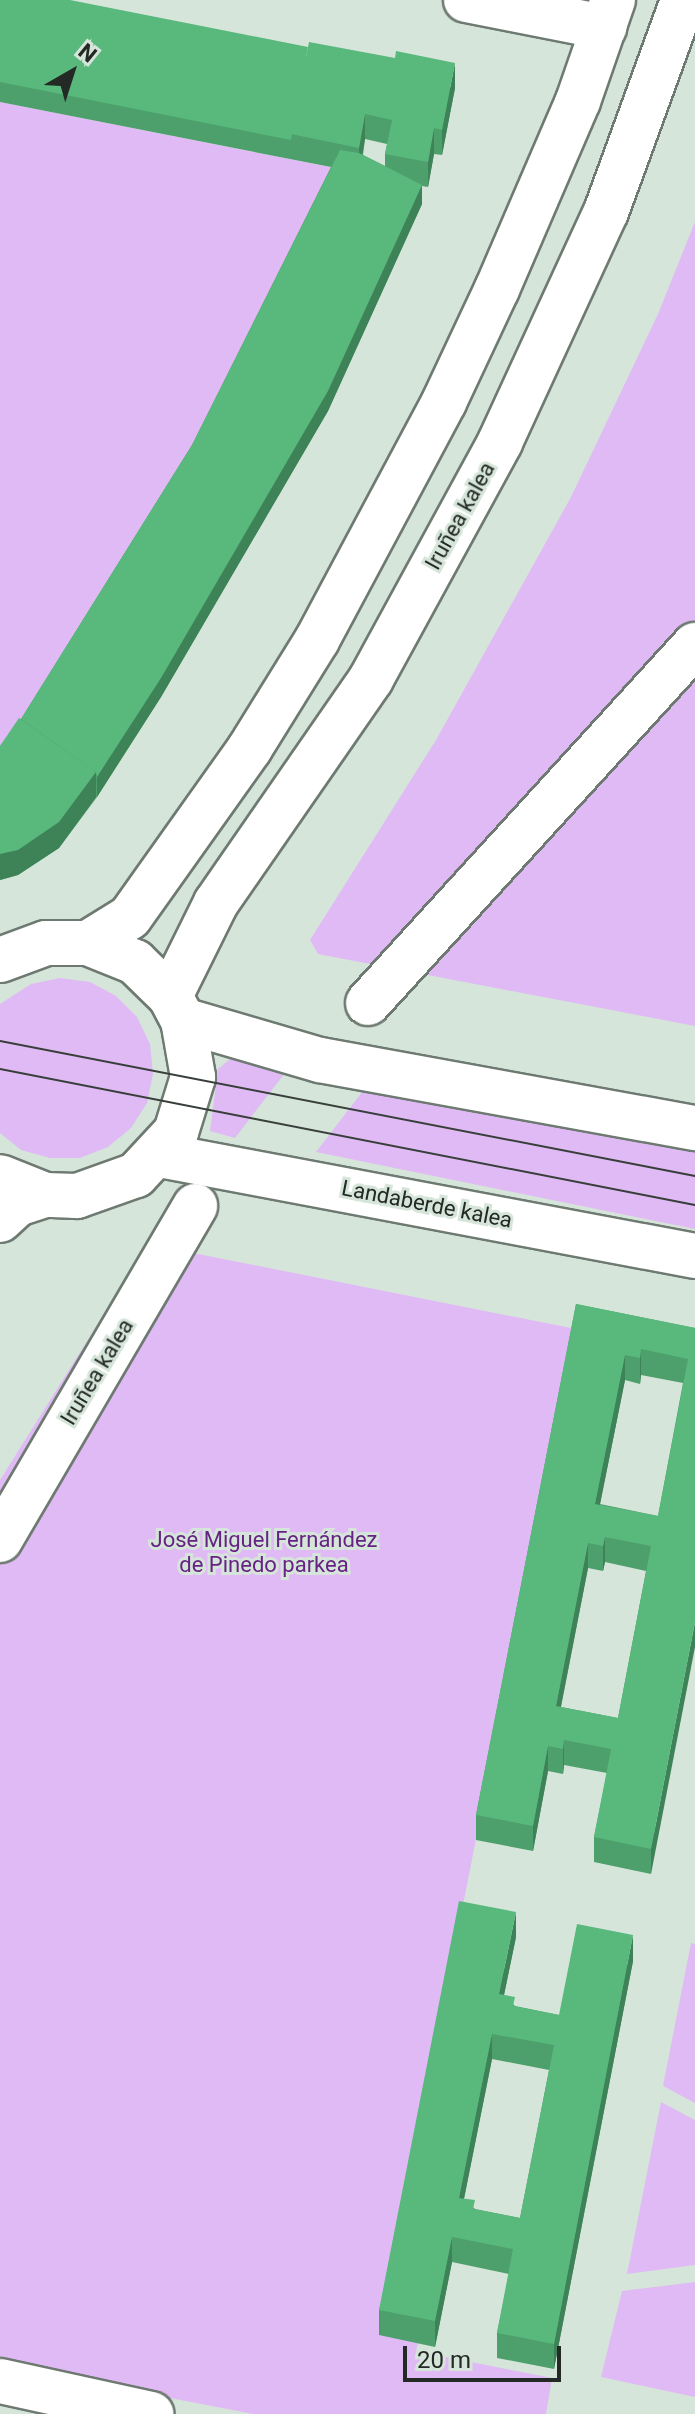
<!DOCTYPE html>
<meta charset="utf-8">
<style>
body{margin:0}
#map{position:relative;width:695px;height:2414px;overflow:hidden;background:#d6e5da;font-family:Roboto,sans-serif}
div>[style]{position:absolute}
.green>*{inset:0;background:#e0baf4}
.roads{filter:drop-shadow(2px 0 #6e7a71) drop-shadow(-2px 0 #6e7a71) drop-shadow(0 2px #6e7a71) drop-shadow(0 -2px #6e7a71)}
.minor>*{height:44px;margin:-22px;padding:0 22px;transform-origin:22px;border-radius:22px;background:#fff}
.tram>*{height:2px;margin:-1px;padding:0 1px;transform-origin:1px;border-radius:1px;background:#383f3b}
.wall>*{inset:0;background:#4d9f6b}
.shaded-wall>*{inset:0;background:#3e8257}
.building>*{inset:0;background:#59b97c}
span{translate:-50% -50%;white-space:nowrap;text-align:center;line-height:1.15;-webkit-text-stroke:6px #d6e5da;paint-order:stroke}
.street-label{font-size:22px;color:#232925}
.park-label{font-size:22px;color:#662383}
.north{position:absolute;left:32px;top:32px;width:80px;height:80px;-webkit-text-stroke:6px #d6e5da;paint-order:stroke;rotate:39deg;font-size:22px;font-weight:700;line-height:32px;text-align:center;color:#232925}
.north::after{content:'';display:block;margin:auto;width:28px;height:36px;background:#232925;clip-path:polygon(50% 0,100% 100%,50% 72%,0 100%)}
.scale{position:absolute;left:403px;top:2346px;width:158px;height:36px;box-sizing:border-box;border:4px solid #232925;border-top:0;padding-left:10px;font-size:24px;line-height:28px;white-space:nowrap;color:#232925;-webkit-text-stroke:6px #d6e5da;paint-order:stroke}
</style>
<div id="map">
<div class="green">
<i style="clip-path:polygon(0 102px,340px 169px,245px 366px,0 771px)"></i>
<i style="clip-path:polygon(695px 222px,695px 1026px,318px 954px,310px 940px,436px 740px,571px 497px,658px 314px)"></i>
<i style="clip-path:polygon(60px 978px,90px 982px,116px 996px,137px 1017px,150px 1044px,153px 1074px,147px 1103px,131px 1128px,108px 1147px,80px 1158px,50px 1158px,21px 1150px,0 1133px,0 1004px,31px 984px)"></i>
<i style="clip-path:polygon(230px 1059px,288px 1069px,235px 1138px,210px 1131px,218px 1069px)"></i>
<i style="clip-path:polygon(366px 1087px,695px 1152px,695px 1229px,316px 1152px)"></i>
<i style="clip-path:polygon(148px 1244px,576px 1329px,379px 2334px,418px 2343px,416px 2351px,552px 2378px,546px 2414px,253px 2414px,0 2365px,0 1480px)"></i>
<i style="clip-path:polygon(691px 1943px,695px 1944px,695px 2103px,663px 2086px)"></i>
<i style="clip-path:polygon(661px 2102px,695px 2120px,695px 2265px,627px 2274px)"></i>
<i style="clip-path:polygon(695px 2282px,695px 2397px,601px 2377px,622px 2291px)"></i>
</div>
<div class="roads">
<div class="minor">
<i style="left:466px;top:0;width:141px;rotate:11.1deg"></i>
<i style="left:88px;top:943px;width:49px;rotate:-31.8deg"></i>
<i style="left:130px;top:917px;width:207px;rotate:-54.6deg"></i>
<i style="left:250px;top:748px;width:127px;rotate:-58.2deg"></i>
<i style="left:317px;top:640px;width:270px;rotate:-61.9deg"></i>
<i style="left:444px;top:402px;width:125px;rotate:-64.9deg"></i>
<i style="left:497px;top:289px;width:205px;rotate:-66.7deg"></i>
<i style="left:578px;top:101px;width:107px;rotate:-70.9deg"></i>
<i style="left:0;top:960px;width:49px;rotate:-20.3deg"></i>
<i style="left:46px;top:943px;width:42px"></i>
<i style="left:88px;top:943px;width:51px;rotate:22deg"></i>
<i style="left:135px;top:962px;width:49px;rotate:44.2deg"></i>
<i style="left:170px;top:996px;width:27px;rotate:62deg"></i>
<i style="left:183px;top:1020px;width:58px;rotate:80deg"></i>
<i style="left:193px;top:1077px;width:58px;rotate:107.2deg"></i>
<i style="left:176px;top:1132px;width:59px;rotate:132.9deg"></i>
<i style="left:136px;top:1175px;width:63px;rotate:160.4deg"></i>
<i style="left:77px;top:1196px;width:32px;rotate:-178deg"></i>
<i style="left:45px;top:1195px;width:48px;rotate:-158.2deg"></i>
<i style="left:170px;top:996px;width:104px;rotate:-63.7deg"></i>
<i style="left:216px;top:903px;width:272px;rotate:-55.3deg"></i>
<i style="left:371px;top:679px;width:270px;rotate:-61.4deg"></i>
<i style="left:500px;top:442px;width:253px;rotate:-65.3deg"></i>
<i style="left:606px;top:212px;width:226px;rotate:-70deg"></i>
<i style="left:368px;top:1003px;width:485px;rotate:-47.6deg"></i>
<i style="left:183px;top:1020px;width:143px;rotate:16.3deg"></i>
<i style="left:320px;top:1060px;width:381px;rotate:10.3deg"></i>
<i style="left:159px;top:1155px;width:545px;rotate:10.67deg"></i>
<i style="left:0;top:1220px;width:23px;rotate:-43deg"></i>
<i style="left:17px;top:1204px;width:29px;rotate:-18deg"></i>
<i style="left:0;top:1540px;width:387px;rotate:-59.7deg"></i>
<i style="left:0;top:2381px;width:155px;rotate:12.3deg"></i>
</div>
</div>
<div class="tram">
<i style="left:0;top:1041px;width:708px;rotate:10.99deg"></i>
<i style="left:0;top:1069px;width:708px;rotate:11.07deg"></i>
</div>
<div class="wall">
<i style="clip-path:polygon(evenodd,0 0,455px 88px,442px 155px,434px 154px,428px 187px,422px 186px,422px 204px,328px 411px,161px 697px,97px 797px,59px 848px,18px 875px,0 880px,0 746px,21px 719px,192px 445px,331px 167px,0 102px,0 0,365px 139px,387px 144px,385px 154px,385px 166px,363px 155px,365px 139px)"></i>
<i style="clip-path:polygon(evenodd,576px 1304px,695px 1328px,651px 1874px,594px 1862px,594px 1837px,607px 1773px,564px 1765px,563px 1774px,548px 1771px,533px 1851px,476px 1840px,476px 1815px,576px 1304px,641px 1375px,683px 1383px,658px 1516px,600px 1504px,625px 1380px,640px 1384px,641px 1375px,576px 1304px,605px 1562px,646px 1571px,618px 1718px,561px 1707px,588px 1568px,603px 1571px,605px 1562px)"></i>
<i style="clip-path:polygon(evenodd,516px 1937px,504px 1995px,515px 2006px,559px 2015px,633px 1961px,554px 2369px,497px 2358px,497px 2333px,509px 2274px,452px 2262px,435px 2347px,379px 2335px,379px 2310px,516px 1937px,492px 2059px,549px 2070px,520px 2218px,475px 2209px,464px 2199px,492px 2059px)"></i>
</div>
<div class="shaded-wall">
<i style="clip-path:polygon(455px 63px,455px 88px,442px 155px,442px 130px)"></i>
<i style="clip-path:polygon(365px 114px,365px 139px,359px 173px,359px 148px)"></i>
<i style="clip-path:polygon(434px 128px,434px 154px,428px 187px,428px 162px)"></i>
<i style="clip-path:polygon(422px 185px,422px 204px,328px 411px,161px 697px,97px 797px,97px 777px)"></i>
<i style="clip-path:polygon(96px 772px,96px 797px,59px 848px,18px 875px,0 880px,0 854px)"></i>
<i style="clip-path:polygon(641px 1349px,641px 1375px,640px 1384px,640px 1358px)"></i>
<i style="clip-path:polygon(625px 1355px,625px 1380px,595px 1529px,595px 1504px)"></i>
<i style="clip-path:polygon(605px 1537px,605px 1562px,603px 1571px,603px 1546px)"></i>
<i style="clip-path:polygon(588px 1543px,588px 1568px,556px 1731px,556px 1706px)"></i>
<i style="clip-path:polygon(695px 1622px,695px 1647px,651px 1874px,651px 1849px)"></i>
<i style="clip-path:polygon(564px 1740px,564px 1765px,563px 1774px,563px 1749px)"></i>
<i style="clip-path:polygon(548px 1746px,548px 1771px,533px 1851px,533px 1826px)"></i>
<i style="clip-path:polygon(516px 1912px,516px 1937px,499px 2019px,499px 1994px)"></i>
<i style="clip-path:polygon(633px 1935px,633px 1961px,554px 2369px,554px 2344px)"></i>
<i style="clip-path:polygon(492px 2034px,492px 2059px,459px 2223px,459px 2198px)"></i>
<i style="clip-path:polygon(452px 2237px,452px 2262px,435px 2347px,435px 2321px)"></i>
</div>
<div class="building">
<i style="clip-path:polygon(0 0,70px 0,308px 47px,291px 140px,0 82px)"></i>
<i style="clip-path:polygon(309px 42px,395px 58px,396px 51px,455px 63px,442px 130px,434px 128px,428px 162px,385px 154px,392px 120px,365px 114px,359px 148px,291px 134px)"></i>
<i style="clip-path:polygon(340px 150px,359px 153px,422px 185px,328px 391px,161px 678px,97px 777px,96px 772px,21px 719px,192px 445px)"></i>
<i style="clip-path:polygon(19px 718px,96px 772px,59px 822px,18px 850px,0 854px,0 746px)"></i>
<i style="clip-path:polygon(evenodd,576px 1304px,695px 1328px,695px 1622px,651px 1849px,594px 1837px,611px 1749px,564px 1740px,563px 1749px,548px 1746px,533px 1826px,476px 1815px,576px 1304px,641px 1349px,688px 1359px,658px 1516px,595px 1504px,625px 1355px,640px 1358px,641px 1349px,576px 1304px,605px 1537px,651px 1546px,618px 1718px,556px 1706px,588px 1543px,603px 1546px,605px 1537px)"></i>
<i style="clip-path:polygon(evenodd,459px 1901px,516px 1912px,499px 1994px,515px 1997px,513px 2006px,559px 2015px,577px 1924px,633px 1935px,554px 2344px,497px 2333px,513px 2249px,452px 2237px,435px 2321px,379px 2310px,459px 1901px,492px 2034px,554px 2045px,520px 2218px,473px 2209px,475px 2200px,459px 2198px,492px 2034px)"></i>
</div>
<div class="street-label">
<span style="left:460px;top:516px;rotate:-61deg">Iruñea kalea</span>
<span style="left:427px;top:1204px;rotate:11deg">Landaberde kalea</span>
<span style="left:97px;top:1372px;rotate:-59deg">Iruñea kalea</span>
</div>
<div class="park-label">
<span style="left:264px;top:1552px">José Miguel Fernández<br>de Pinedo parkea</span>
</div>
<div class="north">N</div>
<div class="scale">20 m</div>
</div>
